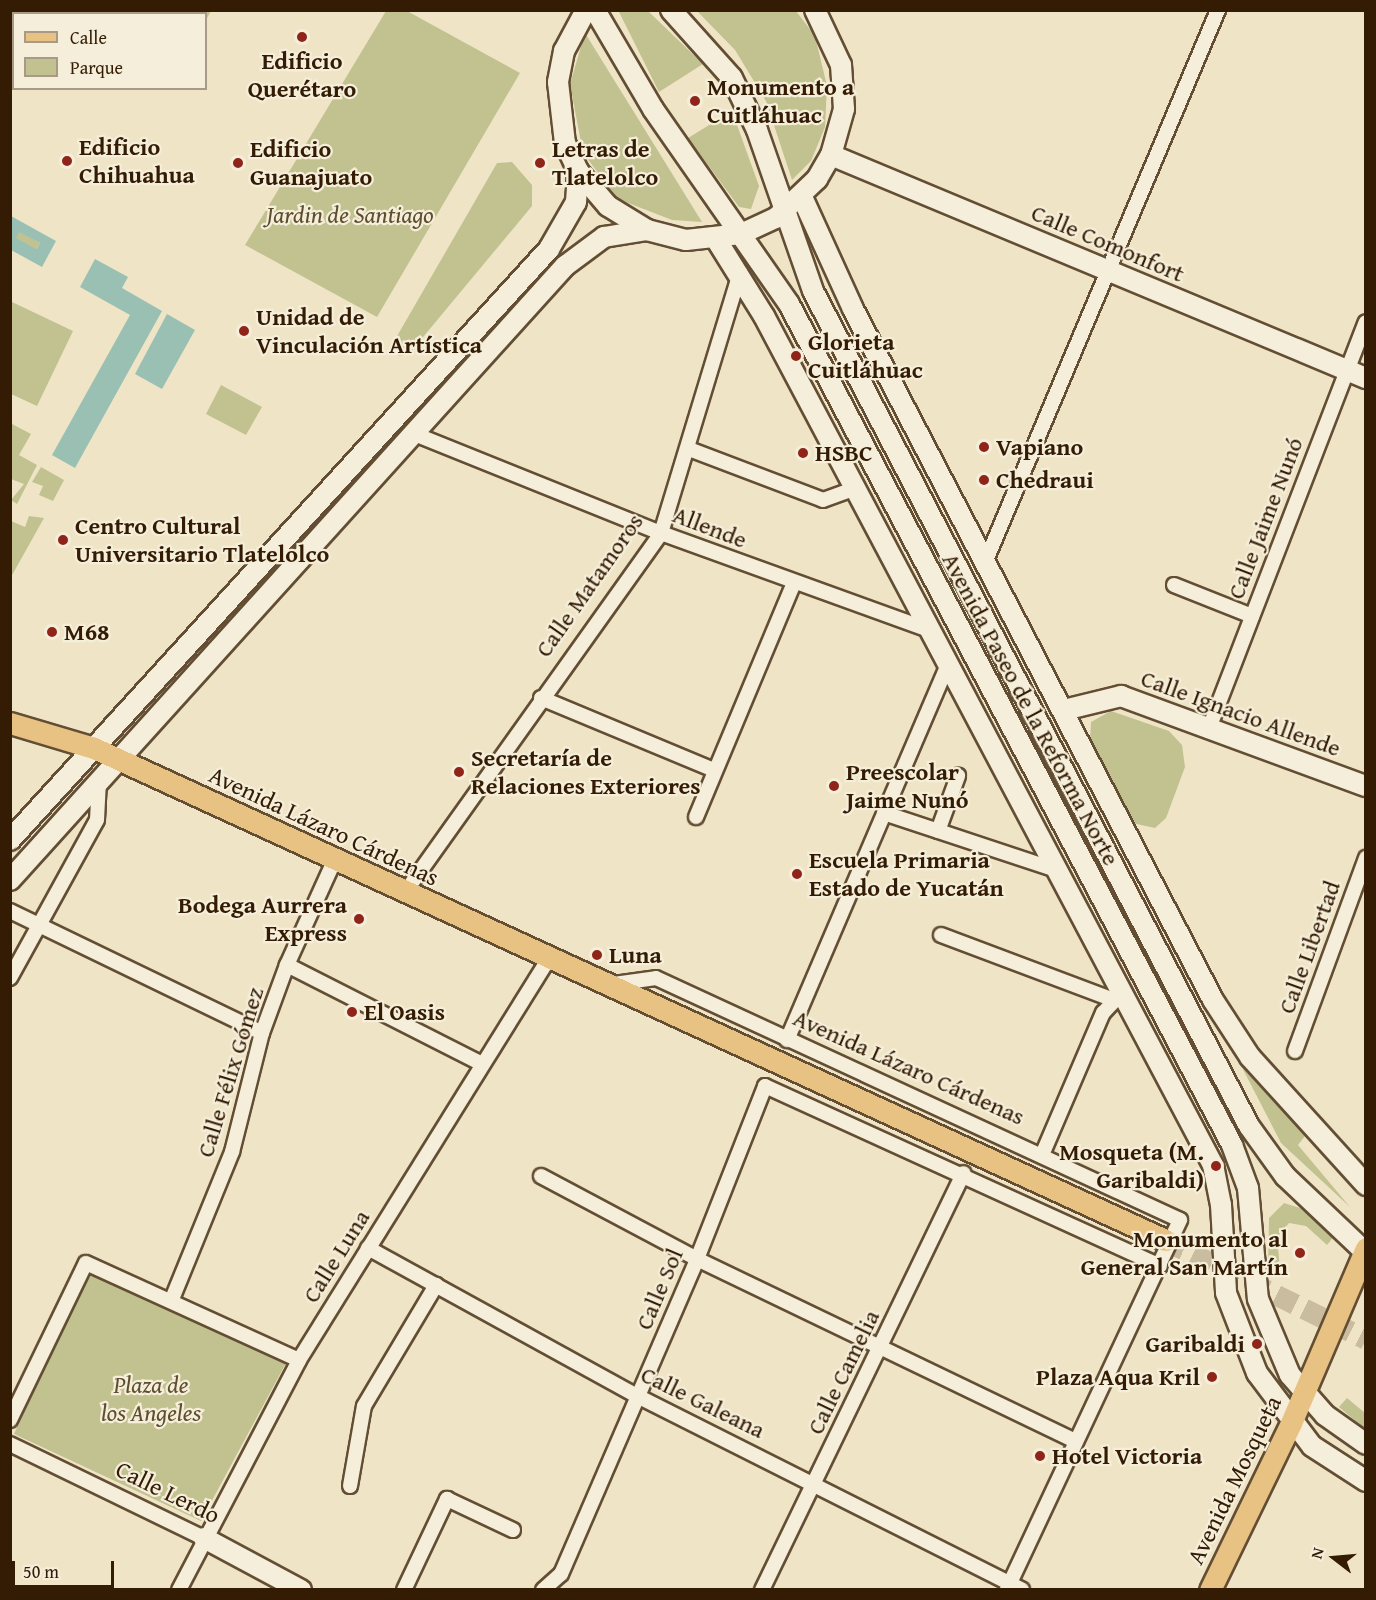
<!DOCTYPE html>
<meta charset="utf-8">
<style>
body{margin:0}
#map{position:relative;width:1376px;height:1600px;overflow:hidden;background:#efe5c6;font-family:"Gentium Book Plus",serif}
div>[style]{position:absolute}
.green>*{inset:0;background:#c1c290}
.water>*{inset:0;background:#9abfb3}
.primary-tunnel>*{height:21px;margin-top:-10.5px;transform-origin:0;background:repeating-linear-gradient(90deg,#cabd9f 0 21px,transparent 0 31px)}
.roads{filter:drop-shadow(2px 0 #634e34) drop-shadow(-2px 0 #634e34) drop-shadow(0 2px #634e34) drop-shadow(0 -2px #634e34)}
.street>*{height:14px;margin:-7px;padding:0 7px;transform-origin:7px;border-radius:7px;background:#f5eeda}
.secondary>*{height:20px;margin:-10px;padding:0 10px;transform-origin:10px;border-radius:10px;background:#f5eeda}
.primary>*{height:21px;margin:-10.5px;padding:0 10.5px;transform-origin:10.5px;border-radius:10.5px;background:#e8c283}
.dots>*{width:16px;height:16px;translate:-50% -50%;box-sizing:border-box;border:3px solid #f5eeda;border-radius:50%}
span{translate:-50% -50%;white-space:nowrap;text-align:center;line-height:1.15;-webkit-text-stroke:4.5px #f5eeda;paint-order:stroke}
.poi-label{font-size:24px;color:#341c04;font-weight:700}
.left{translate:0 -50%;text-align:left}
.right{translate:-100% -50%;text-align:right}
.park-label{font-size:24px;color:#5e4e2e;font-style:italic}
.street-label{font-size:24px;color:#341c04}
.frame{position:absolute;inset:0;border:12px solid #341c04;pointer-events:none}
.legend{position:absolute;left:12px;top:12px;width:195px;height:78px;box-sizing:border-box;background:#f5eeda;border:2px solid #a89a84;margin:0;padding:8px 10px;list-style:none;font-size:18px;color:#341c04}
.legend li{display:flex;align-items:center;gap:12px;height:30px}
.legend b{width:30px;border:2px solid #a89a84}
.north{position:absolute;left:1304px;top:1528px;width:60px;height:60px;-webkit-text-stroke:4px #f5eeda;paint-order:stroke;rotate:286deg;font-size:16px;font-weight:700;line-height:24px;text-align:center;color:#341c04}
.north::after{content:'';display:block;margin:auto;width:21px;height:27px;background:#341c04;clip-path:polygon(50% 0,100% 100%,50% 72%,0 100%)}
.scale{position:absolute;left:12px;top:1561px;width:102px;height:27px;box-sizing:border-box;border:3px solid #341c04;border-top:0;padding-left:8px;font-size:18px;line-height:21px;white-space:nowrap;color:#341c04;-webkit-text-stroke:4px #f5eeda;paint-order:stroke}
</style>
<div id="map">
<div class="green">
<i style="clip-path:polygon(618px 10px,648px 11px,703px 64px,659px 92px)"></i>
<i style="clip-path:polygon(144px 11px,211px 10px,211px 11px,206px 20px,206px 14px)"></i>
<i style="clip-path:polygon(386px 11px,407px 11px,520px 73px,377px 317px,245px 245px)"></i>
<i style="clip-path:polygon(697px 11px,796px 11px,815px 36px,827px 86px,825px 127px,811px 161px,792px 180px,766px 101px,735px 50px)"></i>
<i style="clip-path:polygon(585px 33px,702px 222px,672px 220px,618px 199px,583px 153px,570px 84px)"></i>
<i style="clip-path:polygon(732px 111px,759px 186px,751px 209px,739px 207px,688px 138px)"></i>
<i style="clip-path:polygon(512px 162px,532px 185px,532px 206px,409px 354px,399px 356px,389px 350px,497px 163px)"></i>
<i style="clip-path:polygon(19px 231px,40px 243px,37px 249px,15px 238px)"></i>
<i style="clip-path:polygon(10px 301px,73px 331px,37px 406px,11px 394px)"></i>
<i style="clip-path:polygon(221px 385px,262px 407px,246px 435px,206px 414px)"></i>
<i style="clip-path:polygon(12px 424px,31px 434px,19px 455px,37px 465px,17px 504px,11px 500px,24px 484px,11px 479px)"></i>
<i style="clip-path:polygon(41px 467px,64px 480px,53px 501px,39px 495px,43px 486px,32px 482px)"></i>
<i style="clip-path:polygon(29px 516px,44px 518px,11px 577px,11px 521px,25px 527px)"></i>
<i style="clip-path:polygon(1111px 711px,1169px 731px,1182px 745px,1185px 767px,1166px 818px,1155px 828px,1132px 823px,1090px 743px,1091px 722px)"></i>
<i style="clip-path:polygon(1233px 1050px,1305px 1136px,1298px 1145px,1350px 1207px,1281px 1143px)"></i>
<i style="clip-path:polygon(1284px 1203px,1303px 1209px,1335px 1235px,1327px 1245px,1306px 1226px,1289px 1223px,1277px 1237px,1280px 1269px,1268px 1271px,1269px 1218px)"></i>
<i style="clip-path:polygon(87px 1271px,286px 1363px,201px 1521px,14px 1434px)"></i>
<i style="clip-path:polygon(1347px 1398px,1365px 1413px,1365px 1429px,1339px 1407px)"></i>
</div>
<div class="water">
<i style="clip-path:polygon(evenodd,11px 216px,56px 241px,42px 267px,11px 250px,11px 216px,19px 232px,40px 243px,37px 249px,16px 238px,19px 232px)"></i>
<i style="clip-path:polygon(95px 259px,128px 277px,122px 288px,162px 311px,75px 468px,52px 455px,130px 315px,80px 287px)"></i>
<i style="clip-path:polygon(167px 314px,195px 330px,162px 389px,135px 374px)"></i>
</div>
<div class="primary-tunnel">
<i style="left:1165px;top:1240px;width:224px;rotate:26.2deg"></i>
</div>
<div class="roads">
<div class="street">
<i style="left:412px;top:433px;width:268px;rotate:21.9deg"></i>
<i style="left:661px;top:533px;width:285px;rotate:19.9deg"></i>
<i style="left:689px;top:449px;width:143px;rotate:20.8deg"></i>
<i style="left:823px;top:500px;width:33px;rotate:-20deg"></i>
<i style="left:987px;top:558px;width:595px;rotate:-67.14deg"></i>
<i style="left:1174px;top:585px;width:84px;rotate:21.7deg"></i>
<i style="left:541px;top:698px;width:187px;rotate:22.6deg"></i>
<i style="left:1208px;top:731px;width:438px;rotate:-68.9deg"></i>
<i style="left:884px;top:813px;width:181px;rotate:18.3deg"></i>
<i style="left:696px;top:817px;width:254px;rotate:-67.3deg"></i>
<i style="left:938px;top:831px;width:59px;rotate:-70deg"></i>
<i style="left:406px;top:891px;width:440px;rotate:-54.5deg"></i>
<i style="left:661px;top:533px;width:272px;rotate:-73.1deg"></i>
<i style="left:10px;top:911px;width:280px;rotate:25.8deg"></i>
<i style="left:941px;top:935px;width:182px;rotate:20.6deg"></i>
<i style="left:287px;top:965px;width:219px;rotate:26.9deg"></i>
<i style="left:10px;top:978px;width:180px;rotate:-61.2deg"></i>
<i style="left:97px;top:820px;width:40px;rotate:-87.1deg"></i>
<i style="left:614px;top:984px;width:42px;rotate:-8.1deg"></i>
<i style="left:656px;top:978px;width:577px;rotate:24.79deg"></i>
<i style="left:1180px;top:1220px;width:408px;rotate:115.1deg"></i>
<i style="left:787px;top:1040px;width:409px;rotate:-66.8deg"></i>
<i style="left:1295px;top:1051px;width:206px;rotate:-69.8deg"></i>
<i style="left:1042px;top:1155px;width:155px;rotate:-66.8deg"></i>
<i style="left:1103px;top:1013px;width:22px;rotate:-47deg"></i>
<i style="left:541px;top:1176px;width:177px;rotate:28deg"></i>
<i style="left:697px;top:1259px;width:420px;rotate:25.7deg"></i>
<i style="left:368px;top:1248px;width:307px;rotate:28.8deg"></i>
<i style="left:637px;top:1396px;width:431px;rotate:26.7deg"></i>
<i style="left:172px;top:1299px;width:159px;rotate:-67.8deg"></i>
<i style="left:232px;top:1152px;width:123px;rotate:-75.9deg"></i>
<i style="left:262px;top:1033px;width:72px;rotate:-69.8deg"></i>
<i style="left:287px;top:965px;width:116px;rotate:-65.6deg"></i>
<i style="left:10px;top:1420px;width:174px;rotate:-64.2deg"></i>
<i style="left:86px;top:1263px;width:234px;rotate:24.5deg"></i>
<i style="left:10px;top:1444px;width:216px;rotate:25.9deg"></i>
<i style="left:350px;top:1486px;width:81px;rotate:-80.1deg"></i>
<i style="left:364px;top:1406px;width:141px;rotate:-59.2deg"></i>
<i style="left:179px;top:1590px;width:259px;rotate:-62.4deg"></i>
<i style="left:299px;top:1360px;width:475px;rotate:-58.1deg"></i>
<i style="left:404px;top:1590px;width:101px;rotate:-64.7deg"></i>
<i style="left:447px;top:1499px;width:73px;rotate:25.2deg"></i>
<i style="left:543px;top:1590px;width:24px;rotate:-42deg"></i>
<i style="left:561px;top:1574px;width:343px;rotate:-66.6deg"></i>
<i style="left:697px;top:1259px;width:186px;rotate:-68.5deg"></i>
<i style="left:765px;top:1086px;width:434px;rotate:24.5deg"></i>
<i style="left:762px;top:1590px;width:463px;rotate:-64.2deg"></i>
</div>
<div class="secondary">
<i style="left:586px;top:10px;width:47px;rotate:118.2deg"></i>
<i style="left:564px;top:51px;width:32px;rotate:101deg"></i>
<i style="left:558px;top:82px;width:61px;rotate:83.5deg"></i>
<i style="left:565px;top:143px;width:31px;rotate:65deg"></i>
<i style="left:578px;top:171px;width:46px;rotate:49.4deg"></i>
<i style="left:608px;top:206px;width:46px;rotate:31.6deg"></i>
<i style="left:647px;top:230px;width:40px;rotate:14.4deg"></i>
<i style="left:686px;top:240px;width:55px;rotate:-6.2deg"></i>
<i style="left:741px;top:234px;width:38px;rotate:-25deg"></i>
<i style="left:776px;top:218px;width:57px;rotate:-43.6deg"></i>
<i style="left:817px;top:179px;width:28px;rotate:-60deg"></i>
<i style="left:831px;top:155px;width:48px;rotate:-74.2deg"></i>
<i style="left:844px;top:109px;width:44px;rotate:-93.9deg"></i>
<i style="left:841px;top:65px;width:61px;rotate:-115.3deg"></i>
<i style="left:595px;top:10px;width:115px;rotate:59.6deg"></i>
<i style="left:653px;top:109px;width:238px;rotate:55.1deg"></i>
<i style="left:789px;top:304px;width:951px;rotate:62.22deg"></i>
<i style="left:1232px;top:1145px;width:46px;rotate:69.6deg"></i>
<i style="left:1248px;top:1188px;width:111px;rotate:84.9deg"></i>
<i style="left:1258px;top:1299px;width:82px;rotate:67.2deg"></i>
<i style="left:1290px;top:1375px;width:53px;rotate:48.8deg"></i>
<i style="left:1325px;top:1415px;width:50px;rotate:35.3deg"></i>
<i style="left:671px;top:10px;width:91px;rotate:48.1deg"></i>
<i style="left:732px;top:78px;width:58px;rotate:64.3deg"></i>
<i style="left:757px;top:130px;width:170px;rotate:70.8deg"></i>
<i style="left:813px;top:291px;width:942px;rotate:62.43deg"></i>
<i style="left:1249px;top:1126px;width:62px;rotate:54.2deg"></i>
<i style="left:1285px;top:1176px;width:112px;rotate:43.5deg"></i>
<i style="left:831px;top:155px;width:580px;rotate:22.63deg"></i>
<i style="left:802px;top:197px;width:123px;rotate:65.5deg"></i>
<i style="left:853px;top:309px;width:779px;rotate:62.48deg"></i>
<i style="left:1213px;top:1000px;width:68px;rotate:57deg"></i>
<i style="left:1250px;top:1057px;width:173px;rotate:47.8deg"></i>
<i style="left:716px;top:239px;width:91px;rotate:58.1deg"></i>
<i style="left:764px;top:316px;width:960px;rotate:62.13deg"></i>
<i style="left:1213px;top:1165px;width:41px;rotate:78.7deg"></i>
<i style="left:1221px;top:1205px;width:88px;rotate:86.7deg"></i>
<i style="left:1226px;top:1293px;width:86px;rotate:68.8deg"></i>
<i style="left:1257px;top:1373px;width:91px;rotate:53deg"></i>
<i style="left:1312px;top:1446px;width:64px;rotate:32.9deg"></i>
<i style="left:1064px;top:710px;width:59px;rotate:-13.8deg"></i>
<i style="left:1121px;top:696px;width:261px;rotate:20.2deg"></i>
<i style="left:10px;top:840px;width:800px;rotate:-47.63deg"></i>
<i style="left:549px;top:249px;width:54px;rotate:-60.1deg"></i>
<i style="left:576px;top:202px;width:31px;rotate:-86deg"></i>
<i style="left:10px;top:880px;width:828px;rotate:-47.89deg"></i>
<i style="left:565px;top:266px;width:49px;rotate:-36.6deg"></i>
<i style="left:604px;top:237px;width:44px;rotate:-9.2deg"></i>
<i style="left:204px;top:1538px;width:110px;rotate:28.2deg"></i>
</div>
<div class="primary">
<i style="left:10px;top:723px;width:88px;rotate:16.6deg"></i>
<i style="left:94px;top:748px;width:1179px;rotate:24.67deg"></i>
<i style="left:1210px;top:1590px;width:186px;rotate:-64.1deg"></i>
<i style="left:1291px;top:1423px;width:190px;rotate:-66.8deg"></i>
</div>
</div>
<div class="dots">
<i style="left:302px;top:37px;background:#8f2418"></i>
<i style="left:695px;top:101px;background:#8f2418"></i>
<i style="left:67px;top:161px;background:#8f2418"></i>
<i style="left:238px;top:163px;background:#8f2418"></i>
<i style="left:540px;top:163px;background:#8f2418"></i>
<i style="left:244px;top:331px;background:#8f2418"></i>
<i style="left:796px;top:356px;background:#8f2418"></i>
<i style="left:984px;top:447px;background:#8f2418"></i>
<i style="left:803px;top:453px;background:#8f2418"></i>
<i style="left:984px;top:480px;background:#8f2418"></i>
<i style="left:63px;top:540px;background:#8f2418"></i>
<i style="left:52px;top:632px;background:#8f2418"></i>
<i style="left:459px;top:772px;background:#8f2418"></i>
<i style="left:834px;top:786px;background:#8f2418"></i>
<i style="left:797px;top:874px;background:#8f2418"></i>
<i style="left:359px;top:919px;background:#8f2418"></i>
<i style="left:597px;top:955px;background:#8f2418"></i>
<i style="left:352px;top:1012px;background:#8f2418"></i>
<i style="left:1216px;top:1166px;background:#8f2418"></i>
<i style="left:1300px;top:1253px;background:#8f2418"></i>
<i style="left:1257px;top:1344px;background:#8f2418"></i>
<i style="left:1212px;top:1377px;background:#8f2418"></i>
<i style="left:1040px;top:1456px;background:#8f2418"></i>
</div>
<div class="poi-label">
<span style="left:302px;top:75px">Edificio<br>Querétaro</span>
<span class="left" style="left:707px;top:101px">Monumento a<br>Cuitláhuac</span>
<span class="left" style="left:79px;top:161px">Edificio<br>Chihuahua</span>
<span class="left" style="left:250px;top:163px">Edificio<br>Guanajuato</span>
<span class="left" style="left:552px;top:163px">Letras de<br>Tlatelolco</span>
<span class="left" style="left:256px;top:331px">Unidad de<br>Vinculación Artística</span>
<span class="left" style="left:808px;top:356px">Glorieta<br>Cuitláhuac</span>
<span class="left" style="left:996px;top:447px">Vapiano</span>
<span class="left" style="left:815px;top:453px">HSBC</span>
<span class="left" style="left:996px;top:480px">Chedraui</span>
<span class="left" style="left:75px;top:540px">Centro Cultural<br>Universitario Tlatelolco</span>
<span class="left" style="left:64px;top:632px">M68</span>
<span class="left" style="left:471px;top:772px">Secretaría de<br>Relaciones Exteriores</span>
<span class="left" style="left:846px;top:786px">Preescolar<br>Jaime Nunó</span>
<span class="left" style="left:809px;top:874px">Escuela Primaria<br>Estado de Yucatán</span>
<span class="right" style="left:347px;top:919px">Bodega Aurrera<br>Express</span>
<span class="left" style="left:609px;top:955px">Luna</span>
<span class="left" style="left:364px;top:1012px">El Oasis</span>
<span class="right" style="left:1204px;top:1166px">Mosqueta (M.<br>Garibaldi)</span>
<span class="right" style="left:1288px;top:1253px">Monumento al<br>General San Martín</span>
<span class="right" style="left:1245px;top:1344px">Garibaldi</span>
<span class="right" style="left:1200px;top:1377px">Plaza Aqua Kril</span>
<span class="left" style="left:1052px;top:1456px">Hotel Victoria</span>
</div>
<div class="park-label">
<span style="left:350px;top:215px">Jardin de Santiago</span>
<span style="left:151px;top:1399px">Plaza de<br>los Angeles</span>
</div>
<div class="street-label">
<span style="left:1108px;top:243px;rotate:23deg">Calle Comonfort</span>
<span style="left:1265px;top:518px;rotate:-69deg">Calle Jaime Nunó</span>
<span style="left:710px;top:527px;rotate:21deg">Allende</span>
<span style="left:589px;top:585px;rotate:-55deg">Calle Matamoros</span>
<span style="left:1031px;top:709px;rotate:62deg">Avenida Paseo de la Reforma Norte</span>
<span style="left:1241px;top:713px;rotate:20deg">Calle Ignacio Allende</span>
<span style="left:324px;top:826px;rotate:25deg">Avenida Lázaro Cárdenas</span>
<span style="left:1309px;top:947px;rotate:-70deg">Calle Libertad</span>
<span style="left:909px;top:1067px;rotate:24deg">Avenida Lázaro Cárdenas</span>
<span style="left:230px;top:1072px;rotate:-73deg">Calle Félix Gómez</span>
<span style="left:336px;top:1256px;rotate:-58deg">Calle Luna</span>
<span style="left:659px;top:1289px;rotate:-67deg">Calle Sol</span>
<span style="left:843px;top:1372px;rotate:-64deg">Calle Camelia</span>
<span style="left:703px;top:1402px;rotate:26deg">Calle Galeana</span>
<span style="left:1234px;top:1480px;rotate:-64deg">Avenida Mosqueta</span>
<span style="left:168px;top:1492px;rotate:26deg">Calle Lerdo</span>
</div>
<div class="frame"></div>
<ul class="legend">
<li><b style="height:8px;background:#e8c283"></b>Calle</li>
<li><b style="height:16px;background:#c1c290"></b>Parque</li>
</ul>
<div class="north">N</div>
<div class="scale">50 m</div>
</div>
